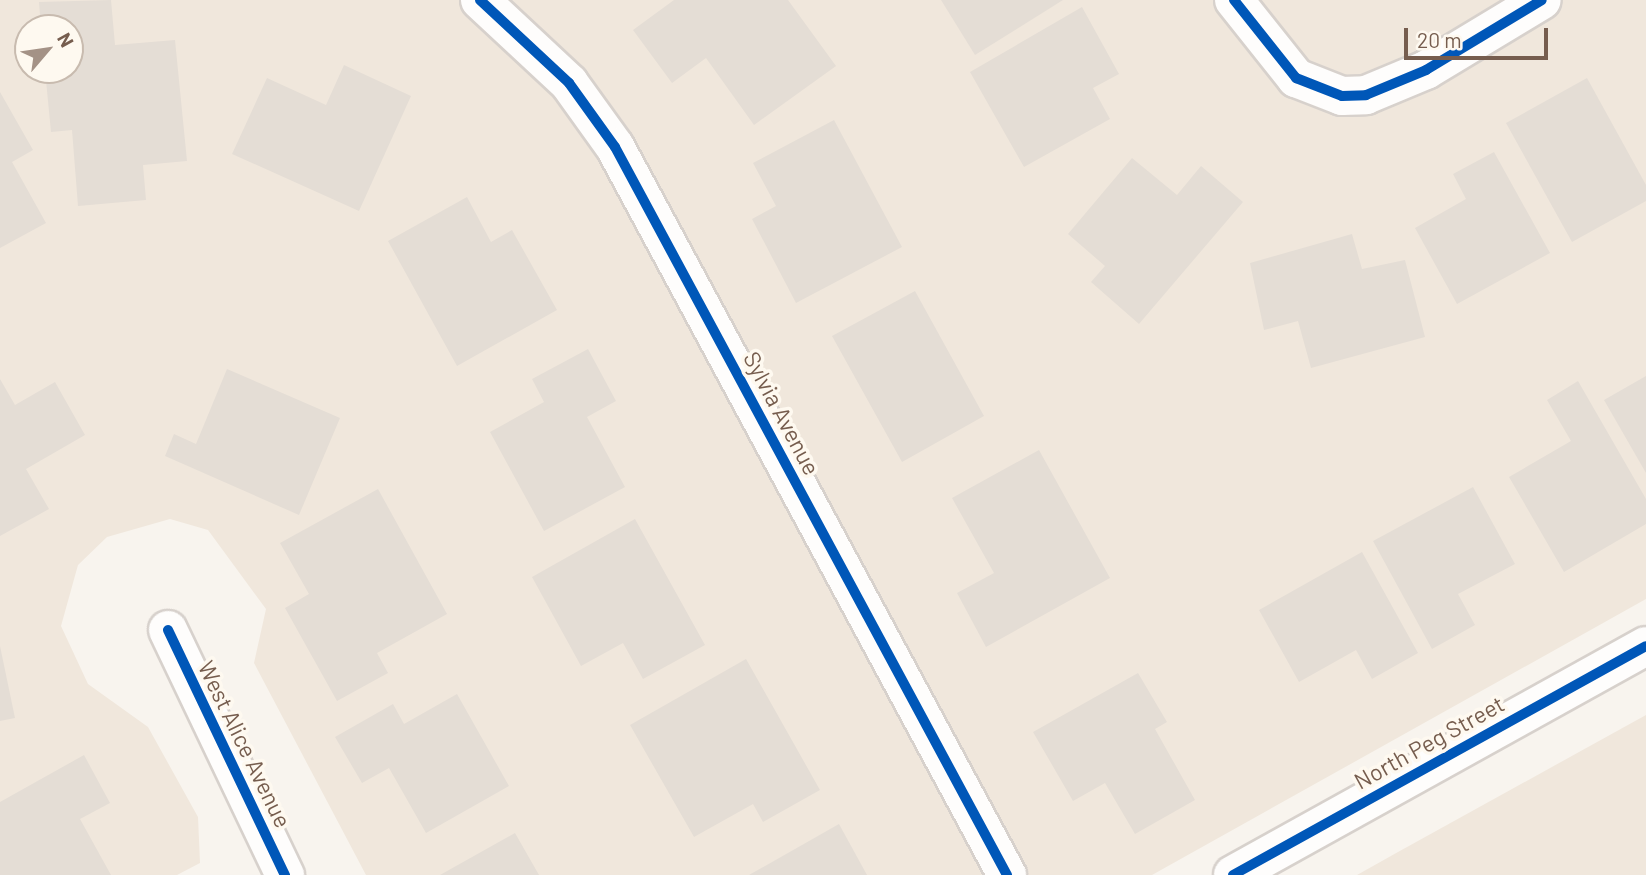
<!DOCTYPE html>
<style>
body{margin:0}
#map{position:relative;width:1646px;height:875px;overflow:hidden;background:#f8f4ee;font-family:Barlow,sans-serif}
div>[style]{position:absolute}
.residential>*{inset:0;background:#f0e7dc}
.building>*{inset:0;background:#e4ddd5}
.roads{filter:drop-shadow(2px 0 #d7d1cc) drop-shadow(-2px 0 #d7d1cc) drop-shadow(0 2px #d7d1cc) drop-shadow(0 -2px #d7d1cc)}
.minor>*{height:38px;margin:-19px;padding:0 19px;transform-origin:19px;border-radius:19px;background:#fefdfc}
.cycleway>*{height:10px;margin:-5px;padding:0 5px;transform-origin:5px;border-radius:5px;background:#0057b8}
span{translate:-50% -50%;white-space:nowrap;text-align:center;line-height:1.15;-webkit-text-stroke:7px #fef9f0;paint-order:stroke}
.street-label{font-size:23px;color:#765d4e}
.north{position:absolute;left:14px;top:14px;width:70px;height:70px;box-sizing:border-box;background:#fef9f0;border:2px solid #c8bbaf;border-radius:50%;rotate:61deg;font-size:19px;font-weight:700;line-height:28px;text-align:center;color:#765d4e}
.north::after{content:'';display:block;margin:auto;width:24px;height:32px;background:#a49286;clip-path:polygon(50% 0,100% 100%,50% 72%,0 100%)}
.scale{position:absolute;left:1404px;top:28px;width:144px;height:32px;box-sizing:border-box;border:4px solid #765d4e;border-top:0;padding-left:9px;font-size:21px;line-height:24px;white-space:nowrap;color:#765d4e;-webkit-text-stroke:5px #fef9f0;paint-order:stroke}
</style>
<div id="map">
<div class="residential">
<i style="clip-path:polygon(evenodd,0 0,1646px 0,1646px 599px,1152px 875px,366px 875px,254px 663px,266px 609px,208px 530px,170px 519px,107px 537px,78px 565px,61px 626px,88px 684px,148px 727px,198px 817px,200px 863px,177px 875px,0 875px,0 0,28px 28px,70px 28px,70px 70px,28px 70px,28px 28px)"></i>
<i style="clip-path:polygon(1646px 715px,1646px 875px,1357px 875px,1398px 852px)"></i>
</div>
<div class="building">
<i style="clip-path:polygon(111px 0,115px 45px,175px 40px,187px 161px,143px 165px,146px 200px,78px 206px,72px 130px,51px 132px,45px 70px,70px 70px,70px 28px,41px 28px,39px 2px)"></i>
<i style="clip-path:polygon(674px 0,788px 0,836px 66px,754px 125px,706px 58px,672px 83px,633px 30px)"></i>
<i style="clip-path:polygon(941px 0,1063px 0,975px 55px)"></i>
<i style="clip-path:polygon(1082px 7px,1119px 74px,1093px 88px,1110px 119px,1024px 167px,970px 72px)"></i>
<i style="clip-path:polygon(344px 65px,411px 96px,359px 211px,232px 154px,267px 78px,326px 105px)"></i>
<i style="clip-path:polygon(1587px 78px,1646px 185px,1646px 201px,1572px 242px,1506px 123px)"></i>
<i style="clip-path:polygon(0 92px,33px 150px,12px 162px,46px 223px,0 248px)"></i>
<i style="clip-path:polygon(834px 120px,902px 247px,796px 303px,752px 219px,776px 206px,753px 163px)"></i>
<i style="clip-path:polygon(1494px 152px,1550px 253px,1457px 304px,1415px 228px,1466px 199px,1453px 174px)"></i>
<i style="clip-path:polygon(1132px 158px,1177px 195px,1201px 166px,1243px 202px,1139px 324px,1091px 282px,1105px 266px,1068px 234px)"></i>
<i style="clip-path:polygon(467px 197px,491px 242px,512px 230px,557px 310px,457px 366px,388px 241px)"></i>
<i style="clip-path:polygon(1352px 234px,1362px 269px,1405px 260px,1425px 337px,1311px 368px,1298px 321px,1264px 330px,1250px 263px)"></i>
<i style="clip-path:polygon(915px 291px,984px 416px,902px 462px,832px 336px)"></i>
<i style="clip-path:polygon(588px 349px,616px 401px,587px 417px,625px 487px,544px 531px,490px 432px,544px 402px,532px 379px)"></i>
<i style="clip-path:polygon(227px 369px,340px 418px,299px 515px,165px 456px,174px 434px,196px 444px)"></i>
<i style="clip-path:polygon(1646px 376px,1646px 473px,1604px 400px)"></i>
<i style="clip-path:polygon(0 379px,15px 405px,55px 382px,85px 435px,26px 469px,49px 509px,0 536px)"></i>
<i style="clip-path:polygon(1578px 381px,1646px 499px,1646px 524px,1564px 572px,1509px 477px,1571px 441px,1547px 400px)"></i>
<i style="clip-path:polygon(1039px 450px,1110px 578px,986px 647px,957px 593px,994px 573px,952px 498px)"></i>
<i style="clip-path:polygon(1473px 487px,1515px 564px,1458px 594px,1475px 625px,1432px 649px,1373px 541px)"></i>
<i style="clip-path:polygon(378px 489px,447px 614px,377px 653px,388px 673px,337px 701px,285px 608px,309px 594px,280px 543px)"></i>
<i style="clip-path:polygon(635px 519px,705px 645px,643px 679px,623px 643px,581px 666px,532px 577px)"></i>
<i style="clip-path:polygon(1362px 552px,1418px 653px,1372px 679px,1356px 650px,1299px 682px,1259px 610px)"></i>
<i style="clip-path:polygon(0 646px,15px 718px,0 721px)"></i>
<i style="clip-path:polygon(746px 659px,820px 790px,763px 822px,753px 804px,694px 837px,630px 725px)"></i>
<i style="clip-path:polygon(1138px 673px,1167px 722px,1155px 729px,1195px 800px,1135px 834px,1105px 783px,1073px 801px,1033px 732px)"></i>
<i style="clip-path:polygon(457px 694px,509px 786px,426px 833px,389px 768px,362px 783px,335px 737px,393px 704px,404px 724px)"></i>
<i style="clip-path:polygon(84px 755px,110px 803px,80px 819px,111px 875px,0 875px,0 802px)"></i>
<i style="clip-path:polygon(839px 824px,867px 875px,749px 875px)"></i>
<i style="clip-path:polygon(515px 833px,539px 875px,440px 875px)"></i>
</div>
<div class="roads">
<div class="minor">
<i style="left:480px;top:0;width:122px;rotate:43deg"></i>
<i style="left:569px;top:83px;width:79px;rotate:54.3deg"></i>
<i style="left:615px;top:147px;width:827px;rotate:61.7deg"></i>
<i style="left:1234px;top:0;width:100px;rotate:51.5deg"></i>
<i style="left:1296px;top:78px;width:49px;rotate:21.4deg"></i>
<i style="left:1342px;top:96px;width:24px;rotate:-2deg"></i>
<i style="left:1366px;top:95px;width:65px;rotate:-22.6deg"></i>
<i style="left:1426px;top:70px;width:135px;rotate:-31.1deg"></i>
<i style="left:168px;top:630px;width:272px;rotate:64.5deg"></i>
<i style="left:1233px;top:875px;width:472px;rotate:-29deg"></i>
</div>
</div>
<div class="cycleway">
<i style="left:480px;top:0;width:122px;rotate:43deg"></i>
<i style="left:569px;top:83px;width:79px;rotate:54.3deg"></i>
<i style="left:615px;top:147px;width:827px;rotate:61.7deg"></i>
<i style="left:1234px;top:0;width:100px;rotate:51.5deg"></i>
<i style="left:1296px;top:78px;width:49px;rotate:21.4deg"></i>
<i style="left:1342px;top:96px;width:24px;rotate:-2deg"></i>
<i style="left:1366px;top:95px;width:65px;rotate:-22.6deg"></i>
<i style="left:1426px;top:70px;width:135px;rotate:-31.1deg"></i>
<i style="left:168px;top:630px;width:272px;rotate:64.5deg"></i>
<i style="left:1233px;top:875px;width:472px;rotate:-29deg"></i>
</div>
<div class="street-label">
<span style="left:782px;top:413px;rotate:62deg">Sylvia Avenue</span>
<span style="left:1429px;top:742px;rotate:-29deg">North Peg Street</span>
<span style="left:245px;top:744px;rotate:64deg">West Alice Avenue</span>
</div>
<div class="north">N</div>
<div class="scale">20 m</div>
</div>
